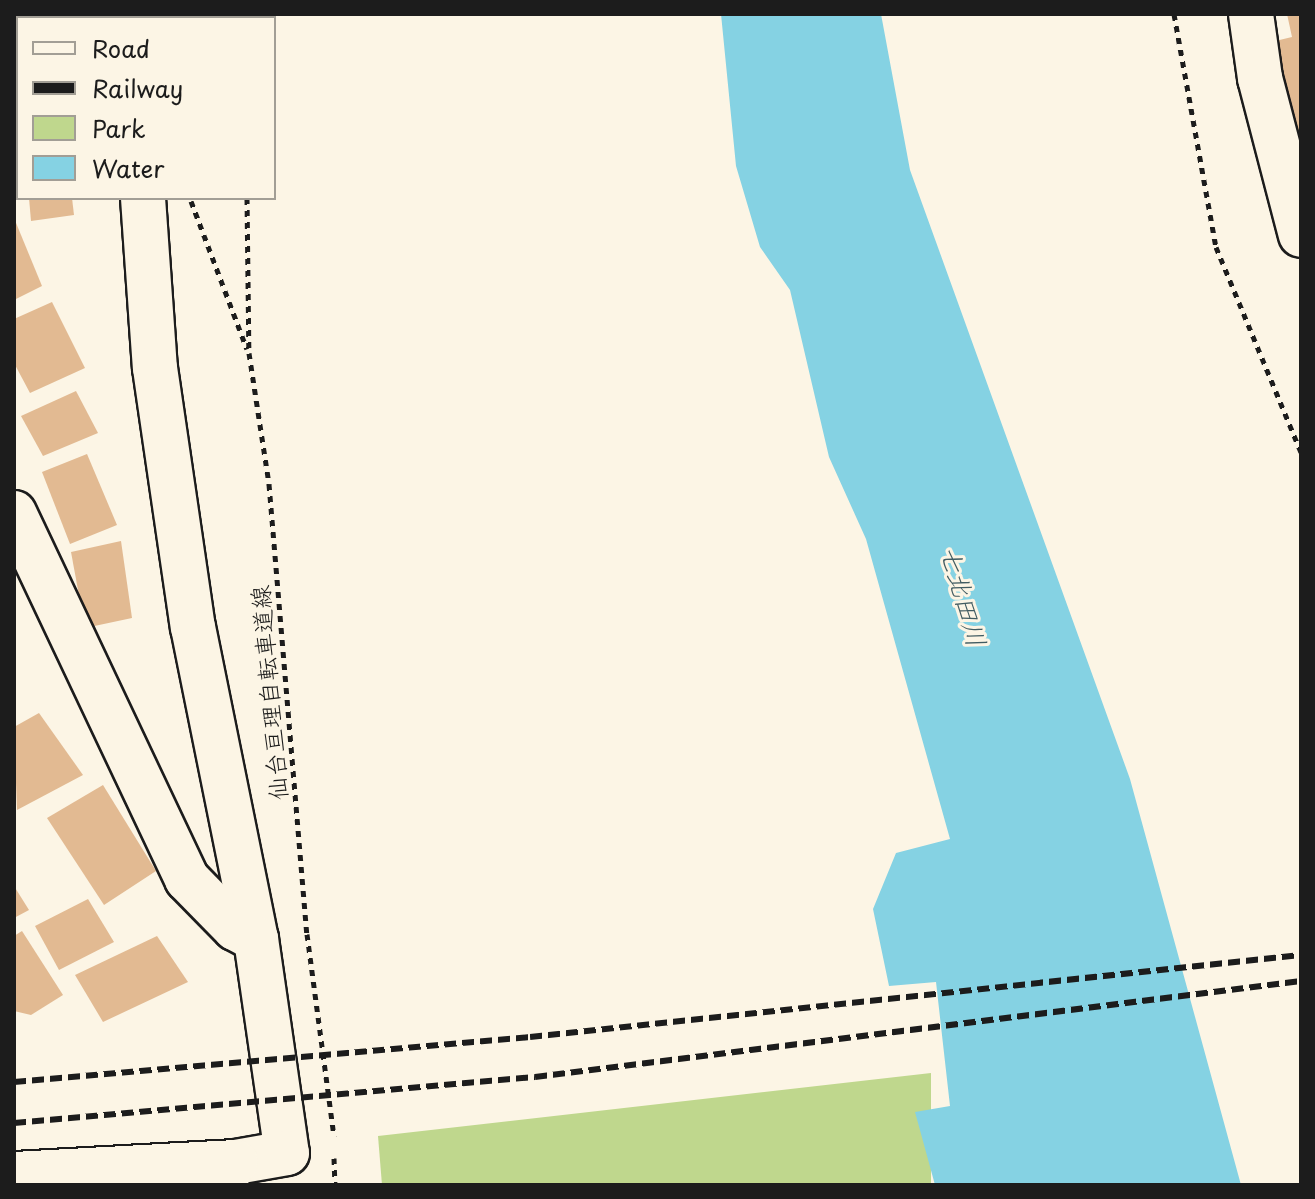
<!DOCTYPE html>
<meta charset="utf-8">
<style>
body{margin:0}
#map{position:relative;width:1315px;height:1199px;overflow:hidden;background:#fcf5e5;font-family:"Playpen Sans","Klee One",sans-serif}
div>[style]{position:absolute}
.green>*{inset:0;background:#bfd78d}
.water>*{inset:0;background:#85d2e3}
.building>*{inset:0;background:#e2ba92}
.path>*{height:5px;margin-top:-2.5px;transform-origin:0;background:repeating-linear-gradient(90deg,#1c1c1c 0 6px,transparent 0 12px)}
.roads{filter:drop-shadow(2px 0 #1c1c1c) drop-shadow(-2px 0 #1c1c1c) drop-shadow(0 2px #1c1c1c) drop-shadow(0 -2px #1c1c1c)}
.minor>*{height:44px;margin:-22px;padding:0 22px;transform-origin:22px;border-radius:22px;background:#fcf5e5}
.rail>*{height:6px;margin-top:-3px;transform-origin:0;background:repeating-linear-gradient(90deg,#1c1c1c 0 12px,transparent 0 18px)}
span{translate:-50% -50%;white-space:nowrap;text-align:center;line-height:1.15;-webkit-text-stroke:6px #fcf5e5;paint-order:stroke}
.street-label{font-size:24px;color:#1c1c1c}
.water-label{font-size:26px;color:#415c62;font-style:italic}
.frame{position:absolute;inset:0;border:16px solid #1c1c1c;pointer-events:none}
.legend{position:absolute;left:16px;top:16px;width:260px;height:184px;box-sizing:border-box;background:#fcf5e5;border:2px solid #a29e95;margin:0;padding:10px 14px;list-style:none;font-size:24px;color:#1c1c1c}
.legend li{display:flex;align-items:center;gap:16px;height:40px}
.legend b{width:40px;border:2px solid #a29e95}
</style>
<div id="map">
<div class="green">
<i style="clip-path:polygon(931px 1073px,931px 1185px,382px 1185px,378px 1136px)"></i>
</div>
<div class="water">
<i style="clip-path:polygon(721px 14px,881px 14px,910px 170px,1130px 779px,1241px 1185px,935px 1185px,915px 1112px,950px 1106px,936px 982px,889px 986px,873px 909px,896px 853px,950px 839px,866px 539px,829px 457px,790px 290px,760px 247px,736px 166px)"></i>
</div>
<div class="building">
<i style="clip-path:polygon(1287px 14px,1301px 14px,1300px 147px,1267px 43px,1292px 37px)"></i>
<i style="clip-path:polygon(18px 22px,18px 104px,14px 96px)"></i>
<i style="clip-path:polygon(29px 198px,72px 198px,74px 215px,31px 221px)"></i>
<i style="clip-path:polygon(14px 218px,42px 286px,14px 300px)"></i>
<i style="clip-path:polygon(52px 302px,85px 368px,30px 393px,14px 363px,14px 319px)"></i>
<i style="clip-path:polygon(76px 391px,98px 433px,43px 456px,21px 416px)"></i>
<i style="clip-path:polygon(87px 454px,117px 525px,70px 544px,42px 472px)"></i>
<i style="clip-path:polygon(121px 541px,132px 618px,85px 628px,71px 552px)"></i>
<i style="clip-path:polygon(39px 713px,83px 775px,17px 810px,14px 727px)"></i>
<i style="clip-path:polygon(103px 785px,156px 871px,104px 905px,47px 818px)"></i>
<i style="clip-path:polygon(14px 886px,29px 910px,14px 918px)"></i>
<i style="clip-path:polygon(88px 899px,114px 942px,59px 970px,35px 926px)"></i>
<i style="clip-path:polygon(22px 931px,63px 995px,31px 1015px,14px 1011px,14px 936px)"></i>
<i style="clip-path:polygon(157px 936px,188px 982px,103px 1022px,75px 975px)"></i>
</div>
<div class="path">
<i style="left:243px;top:14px;width:4px;rotate:90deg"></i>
<i style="left:1174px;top:14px;width:237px;rotate:79.8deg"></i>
<i style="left:1216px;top:247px;width:222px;rotate:67.5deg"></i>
<i style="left:247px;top:198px;width:155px;rotate:89.3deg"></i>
<i style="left:249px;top:353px;width:133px;rotate:81.3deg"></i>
<i style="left:269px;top:484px;width:452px;rotate:85.2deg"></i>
<i style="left:307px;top:934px;width:204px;rotate:82.4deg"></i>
<i style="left:191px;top:201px;width:158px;rotate:69.3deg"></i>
<i style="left:334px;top:1158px;width:27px;rotate:88deg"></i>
</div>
<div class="roads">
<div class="minor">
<i style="left:136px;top:14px;width:4px;rotate:90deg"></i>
<i style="left:1251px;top:14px;width:65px;rotate:82deg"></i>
<i style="left:1260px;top:78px;width:162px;rotate:75.4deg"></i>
<i style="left:14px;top:169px;width:4px;rotate:-27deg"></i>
<i style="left:143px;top:198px;width:170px;rotate:86deg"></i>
<i style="left:155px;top:368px;width:262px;rotate:81.7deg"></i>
<i style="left:193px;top:627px;width:318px;rotate:78.6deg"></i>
<i style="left:256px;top:939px;width:216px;rotate:81.8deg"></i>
<i style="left:287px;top:1153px;width:52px;rotate:170deg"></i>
<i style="left:236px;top:1162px;width:29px;rotate:126deg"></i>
<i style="left:14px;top:513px;width:405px;rotate:64.7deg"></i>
<i style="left:187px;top:879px;width:69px;rotate:45.6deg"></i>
<i style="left:235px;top:928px;width:24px;rotate:28deg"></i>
<i style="left:14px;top:1174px;width:222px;rotate:-3.1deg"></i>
</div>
</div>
<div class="rail">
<i style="left:14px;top:1082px;width:518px;rotate:-4.98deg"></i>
<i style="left:530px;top:1037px;width:775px;rotate:-6.07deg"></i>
<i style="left:14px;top:1123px;width:523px;rotate:-5.05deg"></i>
<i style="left:535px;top:1077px;width:772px;rotate:-7.14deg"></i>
</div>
<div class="street-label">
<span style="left:269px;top:693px;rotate:-95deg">仙台亘理自転車道線</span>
</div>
<div class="water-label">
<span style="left:964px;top:596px;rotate:74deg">七北田川</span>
</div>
<div class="frame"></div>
<ul class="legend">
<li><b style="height:10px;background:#fcf5e5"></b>Road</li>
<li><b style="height:10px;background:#1c1c1c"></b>Railway</li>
<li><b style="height:22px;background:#bfd78d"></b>Park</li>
<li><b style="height:22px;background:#85d2e3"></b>Water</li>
</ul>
</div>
